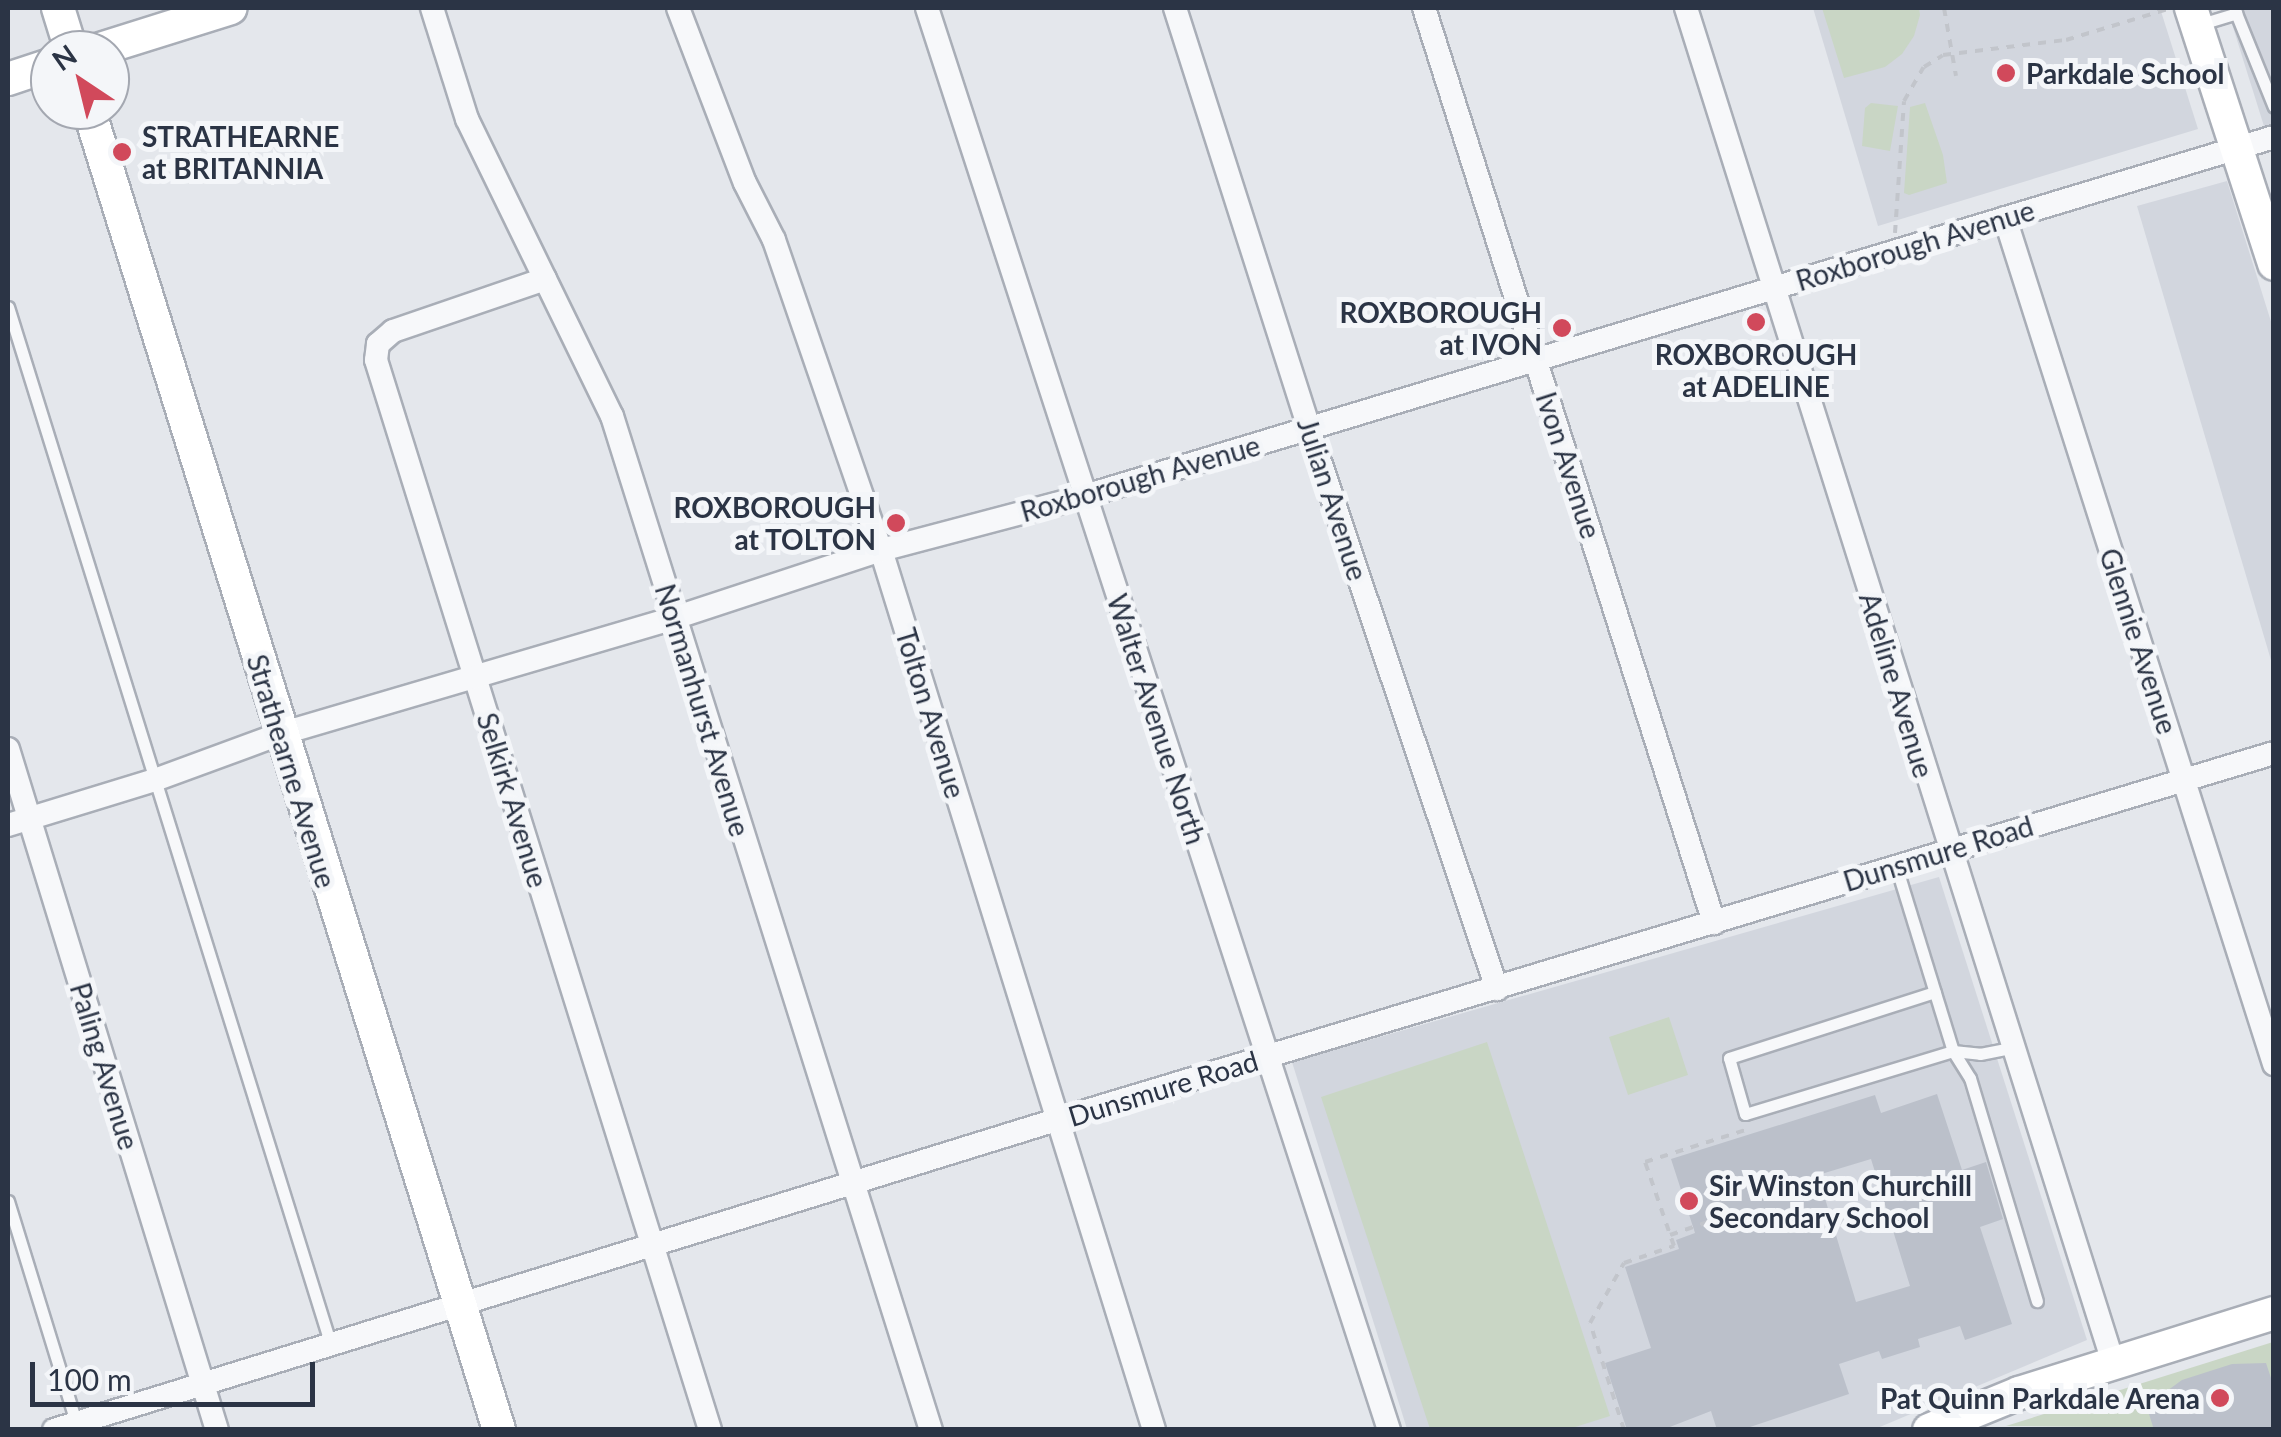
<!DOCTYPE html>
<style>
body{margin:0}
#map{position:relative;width:2281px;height:1437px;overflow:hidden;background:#e4e7ec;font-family:Lato,sans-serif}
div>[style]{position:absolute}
.built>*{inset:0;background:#d2d6de}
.green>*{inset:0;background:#c9d6c5}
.building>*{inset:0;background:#bbc0ca}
.path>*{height:4px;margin-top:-2px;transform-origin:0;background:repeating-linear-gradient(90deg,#c2c5cb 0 8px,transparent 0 16px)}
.roads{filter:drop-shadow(2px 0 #a9aeb7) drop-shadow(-2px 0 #a9aeb7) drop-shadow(0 2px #a9aeb7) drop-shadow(0 -2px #a9aeb7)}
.lane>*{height:11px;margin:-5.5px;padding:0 5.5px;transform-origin:5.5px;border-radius:5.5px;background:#f7f8fa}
.street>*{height:22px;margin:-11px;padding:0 11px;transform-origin:11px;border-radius:11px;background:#f7f8fa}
.secondary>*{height:32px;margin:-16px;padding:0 16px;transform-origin:16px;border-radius:16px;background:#fff}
.dots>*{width:28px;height:28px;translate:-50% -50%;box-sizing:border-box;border:5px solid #f4f6f9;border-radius:50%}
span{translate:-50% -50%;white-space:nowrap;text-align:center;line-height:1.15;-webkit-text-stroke:10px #f4f6f9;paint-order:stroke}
.poi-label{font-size:28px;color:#2b3445;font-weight:700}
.left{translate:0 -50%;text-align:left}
.right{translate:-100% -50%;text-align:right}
.street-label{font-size:28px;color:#2b3445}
.frame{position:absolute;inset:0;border:10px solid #2b3445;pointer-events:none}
.north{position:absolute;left:30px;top:30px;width:100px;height:100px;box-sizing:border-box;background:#f4f6f9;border:2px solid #a4a8b1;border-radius:50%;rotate:325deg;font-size:28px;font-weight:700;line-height:40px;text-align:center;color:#2b3445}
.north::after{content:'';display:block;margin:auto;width:35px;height:45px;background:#d1495b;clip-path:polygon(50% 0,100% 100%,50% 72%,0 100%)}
.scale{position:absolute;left:30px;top:1362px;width:285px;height:45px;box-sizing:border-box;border:5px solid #2b3445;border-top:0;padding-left:12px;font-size:30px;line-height:35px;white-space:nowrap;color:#2b3445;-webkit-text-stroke:8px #f4f6f9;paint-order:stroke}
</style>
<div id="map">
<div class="built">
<i style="clip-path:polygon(1813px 8px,2160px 8px,2198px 129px,1878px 226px)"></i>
<i style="clip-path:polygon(2227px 8px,2273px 8px,2273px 155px)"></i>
<i style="clip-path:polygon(2227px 181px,2273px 328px,2273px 667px,2137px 206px)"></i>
<i style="clip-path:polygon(1939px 877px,2087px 1340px,1875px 1429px,1407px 1429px,1292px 1062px)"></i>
</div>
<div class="green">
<i style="clip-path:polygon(1822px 8px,1919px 8px,1920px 15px,1914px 36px,1902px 54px,1885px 67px,1844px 78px)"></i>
<i style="clip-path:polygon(1871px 103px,1898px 106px,1890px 151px,1862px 146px,1865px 108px)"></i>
<i style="clip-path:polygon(1925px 103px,1943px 155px,1947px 183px,1909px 195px,1904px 193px,1910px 107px)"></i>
<i style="clip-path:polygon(1669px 1017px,1688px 1075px,1628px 1095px,1609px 1037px)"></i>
<i style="clip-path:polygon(1487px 1042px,1610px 1416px,1569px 1429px,1430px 1429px,1321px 1097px)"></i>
<i style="clip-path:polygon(2273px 1342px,2273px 1429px,2006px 1426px)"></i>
</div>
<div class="building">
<i style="clip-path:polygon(evenodd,1937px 1094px,1962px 1170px,1986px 1162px,2003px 1219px,1980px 1227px,2012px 1324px,1965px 1340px,1960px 1326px,1918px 1339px,1920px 1347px,1882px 1359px,1879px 1351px,1839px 1364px,1849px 1394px,1741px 1430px,1717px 1430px,1711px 1411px,1662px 1430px,1627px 1430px,1605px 1363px,1651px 1348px,1625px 1267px,1679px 1249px,1676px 1240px,1695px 1233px,1671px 1159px,1875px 1095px,1881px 1113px,1937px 1094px,1871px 1159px,1910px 1286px,1856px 1302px,1818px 1175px,1871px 1159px)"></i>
<i style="clip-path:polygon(2266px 1363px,2274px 1387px,2274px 1430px,2154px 1430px,2149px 1414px,2167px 1400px,2164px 1393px,2182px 1380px,2232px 1364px)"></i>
</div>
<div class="path">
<i style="left:1944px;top:8px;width:69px;rotate:80deg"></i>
<i style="left:1895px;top:233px;width:132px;rotate:-86.1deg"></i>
<i style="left:1904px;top:101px;width:39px;rotate:-60deg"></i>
<i style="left:1924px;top:67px;width:22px;rotate:-32deg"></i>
<i style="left:1943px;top:55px;width:124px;rotate:-7deg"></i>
<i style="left:2066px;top:40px;width:107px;rotate:-16.9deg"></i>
<i style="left:1670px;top:1235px;width:58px;rotate:-19.1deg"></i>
<i style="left:1624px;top:1430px;width:112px;rotate:-107.6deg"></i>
<i style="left:1590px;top:1323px;width:69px;rotate:-60.5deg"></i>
<i style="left:1624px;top:1263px;width:53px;rotate:-18.8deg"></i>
<i style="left:1674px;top:1246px;width:89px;rotate:-109deg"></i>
<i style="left:1645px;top:1162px;width:105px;rotate:-17.7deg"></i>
</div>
<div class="roads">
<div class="lane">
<i style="left:2236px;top:13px;width:101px;rotate:68deg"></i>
<i style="left:2201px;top:24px;width:37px;rotate:-17deg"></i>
<i style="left:2236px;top:13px;width:4px;rotate:-104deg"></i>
<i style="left:8px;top:307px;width:1084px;rotate:72.72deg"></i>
<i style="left:1896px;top:866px;width:194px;rotate:72.9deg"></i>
<i style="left:1953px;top:1051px;width:217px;rotate:163.1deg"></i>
<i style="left:1745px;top:1114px;width:58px;rotate:-105.9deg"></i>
<i style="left:1729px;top:1058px;width:216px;rotate:-17.8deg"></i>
<i style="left:1953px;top:1051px;width:32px;rotate:58deg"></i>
<i style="left:1970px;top:1078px;width:233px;rotate:73.3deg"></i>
<i style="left:1953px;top:1051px;width:27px;rotate:6deg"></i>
<i style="left:1980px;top:1054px;width:33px;rotate:-11deg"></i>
<i style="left:8px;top:1201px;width:231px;rotate:72.9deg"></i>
</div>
<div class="street">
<i style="left:432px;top:8px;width:116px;rotate:72.5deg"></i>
<i style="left:467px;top:119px;width:331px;rotate:64deg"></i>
<i style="left:612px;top:416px;width:1063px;rotate:72.54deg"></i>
<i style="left:678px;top:8px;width:187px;rotate:69.1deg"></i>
<i style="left:745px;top:183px;width:64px;rotate:63deg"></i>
<i style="left:774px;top:240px;width:328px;rotate:71deg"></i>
<i style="left:881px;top:550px;width:921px;rotate:72.76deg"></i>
<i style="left:927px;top:8px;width:1495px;rotate:72deg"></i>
<i style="left:1175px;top:8px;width:442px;rotate:72.3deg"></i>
<i style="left:1309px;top:429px;width:591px;rotate:71.44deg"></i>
<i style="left:1424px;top:8px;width:960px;rotate:72.41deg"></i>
<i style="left:1686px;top:8px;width:1420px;rotate:72.5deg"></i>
<i style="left:2005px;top:218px;width:888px;rotate:72.36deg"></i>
<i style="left:545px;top:279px;width:161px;rotate:161.1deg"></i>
<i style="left:393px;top:331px;width:20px;rotate:139deg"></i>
<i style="left:378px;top:344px;width:16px;rotate:97deg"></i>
<i style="left:376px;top:360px;width:1121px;rotate:72.66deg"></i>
<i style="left:8px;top:749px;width:712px;rotate:72.94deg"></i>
<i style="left:8px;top:825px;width:151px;rotate:-17deg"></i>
<i style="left:152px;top:781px;width:136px;rotate:-20.2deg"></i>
<i style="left:280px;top:734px;width:411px;rotate:-16.4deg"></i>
<i style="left:674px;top:618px;width:218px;rotate:-18.2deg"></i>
<i style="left:881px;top:550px;width:211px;rotate:-14.8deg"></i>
<i style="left:1085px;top:496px;width:1242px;rotate:-16.8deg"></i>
<i style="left:54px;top:1430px;width:1049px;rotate:-17.19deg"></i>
<i style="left:1056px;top:1120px;width:1272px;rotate:-16.77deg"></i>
</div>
<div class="secondary">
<i style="left:58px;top:8px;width:44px;rotate:72.8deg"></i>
<i style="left:2191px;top:8px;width:269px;rotate:72deg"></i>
<i style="left:97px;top:50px;width:140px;rotate:-17.4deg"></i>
<i style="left:8px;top:79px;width:44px;rotate:-18.4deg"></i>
<i style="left:89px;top:110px;width:1382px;rotate:72.74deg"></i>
<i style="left:1929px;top:1430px;width:97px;rotate:-22.3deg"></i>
<i style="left:2019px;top:1393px;width:267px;rotate:-17.4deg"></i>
</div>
</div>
<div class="dots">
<i style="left:2006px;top:73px;background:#d1495b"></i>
<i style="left:122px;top:152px;background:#d1495b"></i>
<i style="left:1756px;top:322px;background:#d1495b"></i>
<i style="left:1562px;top:328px;background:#d1495b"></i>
<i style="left:896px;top:523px;background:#d1495b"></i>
<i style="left:1689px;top:1201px;background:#d1495b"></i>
<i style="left:2220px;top:1398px;background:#d1495b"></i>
</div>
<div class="poi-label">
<span class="left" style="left:2026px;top:73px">Parkdale School</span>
<span class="left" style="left:142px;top:152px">STRATHEARNE<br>at BRITANNIA</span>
<span class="right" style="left:1542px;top:328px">ROXBOROUGH<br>at IVON</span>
<span style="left:1756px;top:370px">ROXBOROUGH<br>at ADELINE</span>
<span class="right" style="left:876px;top:523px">ROXBOROUGH<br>at TOLTON</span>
<span class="left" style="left:1709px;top:1201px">Sir Winston Churchill<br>Secondary School</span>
<span class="right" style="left:2200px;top:1398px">Pat Quinn Parkdale Arena</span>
</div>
<div class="street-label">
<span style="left:1915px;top:245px;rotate:-17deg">Roxborough Avenue</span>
<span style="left:1569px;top:465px;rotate:72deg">Ivon Avenue</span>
<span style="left:1140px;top:478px;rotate:-16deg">Roxborough Avenue</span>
<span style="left:1333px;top:499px;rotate:72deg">Julian Avenue</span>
<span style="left:2139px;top:641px;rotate:72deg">Glennie Avenue</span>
<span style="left:1897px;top:685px;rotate:73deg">Adeline Avenue</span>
<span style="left:703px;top:710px;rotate:73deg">Normanhurst Avenue</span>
<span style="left:931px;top:713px;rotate:73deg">Tolton Avenue</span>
<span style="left:1157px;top:719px;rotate:72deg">Walter Avenue North</span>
<span style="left:292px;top:771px;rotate:73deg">Strathearne Avenue</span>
<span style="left:513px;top:800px;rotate:73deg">Selkirk Avenue</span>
<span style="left:1938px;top:853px;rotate:-17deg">Dunsmure Road</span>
<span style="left:105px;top:1066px;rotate:73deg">Paling Avenue</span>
<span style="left:1163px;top:1088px;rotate:-17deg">Dunsmure Road</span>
</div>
<div class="frame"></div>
<div class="north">N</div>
<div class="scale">100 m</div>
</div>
